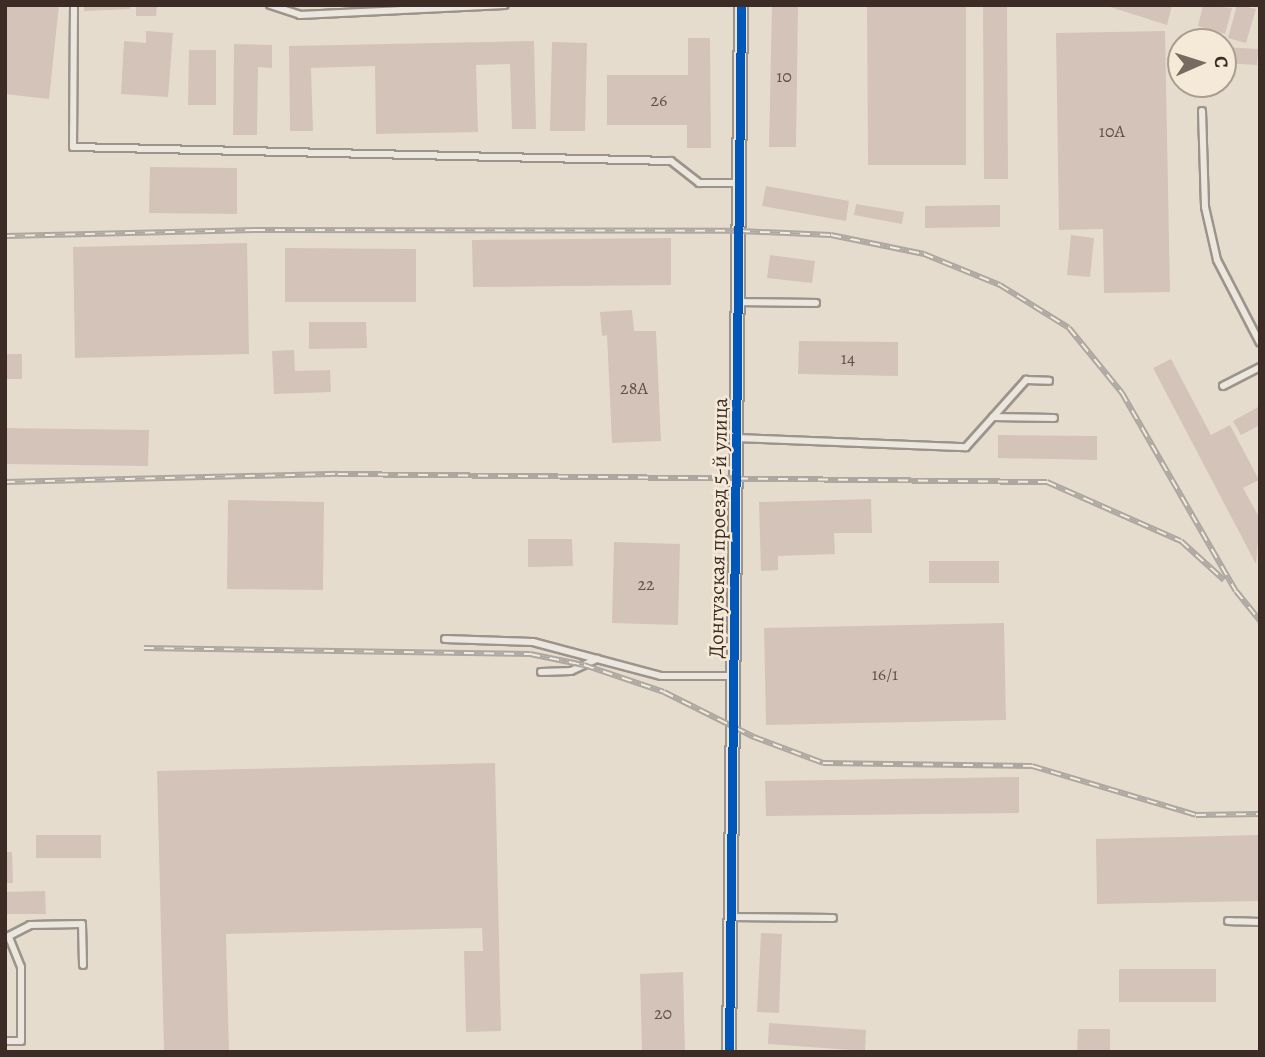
<!DOCTYPE html>
<meta charset="utf-8">
<style>
body{margin:0}
#map{position:relative;width:1265px;height:1057px;overflow:hidden;background:#e6dcce;font-family:Alegreya,serif}
div>[style]{position:absolute}
.building>*{inset:0;background:#d4c3b8}
.roads{filter:drop-shadow(2px 0 #9c948b) drop-shadow(-2px 0 #9c948b) drop-shadow(0 2px #9c948b) drop-shadow(0 -2px #9c948b)}
.service>*{height:6px;margin:-3px;padding:0 3px;transform-origin:3px;border-radius:3px;background:#ebe6de}
.minor>*{height:12px;margin:-6px;padding:0 6px;transform-origin:6px;border-radius:6px;background:#ebe6de}
.rail>*{height:6px;margin-top:-3px;transform-origin:0;background:repeating-linear-gradient(90deg,#f5ead8 0 10px,#aca7a1 0 20px);box-sizing:border-box;border-block:2px solid #aca7a1}
.cycleway>*{height:9px;margin:-4.5px;padding:0 4.5px;transform-origin:4.5px;border-radius:4.5px;background:#0057b8}
span{translate:-50% -50%;white-space:nowrap;text-align:center;line-height:1.15;-webkit-text-stroke:5px #f5ead8;paint-order:stroke}
.number-label{font-size:18px;color:#63524a}
.number-label span{-webkit-text-stroke-width:0}
.street-label{font-size:21px;color:#3c2c25}
.frame{position:absolute;inset:0;border:7px solid #3c2c25;pointer-events:none}
.north{position:absolute;left:1167px;top:28px;width:70px;height:70px;box-sizing:border-box;background:#f5ead8;border:2px solid #ab9e90;border-radius:50%;rotate:87deg;font-size:19px;font-weight:700;line-height:28px;text-align:center;color:#3c2c25}
.north::after{content:'';display:block;margin:auto;width:24px;height:32px;background:#786a60;clip-path:polygon(50% 0,100% 100%,50% 72%,0 100%)}
</style>
<div id="map">
<div class="building">
<i style="clip-path:polygon(5px 5px,59px 5px,49px 99px,5px 94px)"></i>
<i style="clip-path:polygon(84px 5px,130px 5px,130px 9px,84px 11px)"></i>
<i style="clip-path:polygon(136px 5px,157px 5px,156px 16px,136px 16px)"></i>
<i style="clip-path:polygon(772px 5px,798px 5px,796px 147px,769px 147px)"></i>
<i style="clip-path:polygon(867px 5px,966px 5px,966px 165px,868px 165px)"></i>
<i style="clip-path:polygon(983px 5px,1007px 5px,1008px 179px,984px 179px)"></i>
<i style="clip-path:polygon(1104px 5px,1172px 5px,1167px 25px)"></i>
<i style="clip-path:polygon(1203px 5px,1232px 8px,1225px 34px,1198px 26px)"></i>
<i style="clip-path:polygon(1237px 5px,1256px 9px,1246px 43px,1228px 38px)"></i>
<i style="clip-path:polygon(146px 31px,173px 33px,168px 97px,121px 94px,124px 41px,146px 43px)"></i>
<i style="clip-path:polygon(1165px 31px,1170px 292px,1104px 293px,1103px 229px,1059px 230px,1056px 33px)"></i>
<i style="clip-path:polygon(688px 38px,710px 38px,711px 148px,687px 148px,687px 125px,607px 125px,607px 75px,688px 75px)"></i>
<i style="clip-path:polygon(534px 41px,536px 129px,512px 129px,510px 64px,476px 65px,478px 132px,376px 134px,375px 66px,311px 68px,313px 131px,290px 131px,289px 46px)"></i>
<i style="clip-path:polygon(552px 42px,587px 43px,585px 131px,550px 131px)"></i>
<i style="clip-path:polygon(234px 44px,272px 45px,272px 68px,258px 67px,257px 135px,233px 135px)"></i>
<i style="clip-path:polygon(1223px 47px,1258px 49px,1257px 65px,1223px 63px)"></i>
<i style="clip-path:polygon(189px 50px,216px 50px,216px 105px,188px 105px)"></i>
<i style="clip-path:polygon(150px 167px,237px 168px,237px 214px,149px 213px)"></i>
<i style="clip-path:polygon(766px 186px,849px 201px,846px 221px,762px 206px)"></i>
<i style="clip-path:polygon(856px 204px,904px 212px,902px 224px,854px 215px)"></i>
<i style="clip-path:polygon(1000px 205px,1000px 227px,925px 228px,925px 206px)"></i>
<i style="clip-path:polygon(1071px 235px,1094px 238px,1090px 277px,1067px 275px)"></i>
<i style="clip-path:polygon(671px 238px,671px 285px,473px 287px,472px 240px)"></i>
<i style="clip-path:polygon(247px 243px,249px 354px,75px 358px,73px 247px)"></i>
<i style="clip-path:polygon(285px 248px,416px 249px,416px 302px,285px 302px)"></i>
<i style="clip-path:polygon(770px 255px,815px 261px,812px 283px,767px 278px)"></i>
<i style="clip-path:polygon(632px 310px,634px 331px,656px 331px,661px 441px,612px 443px,607px 335px,602px 336px,600px 312px)"></i>
<i style="clip-path:polygon(309px 322px,366px 322px,367px 348px,309px 349px)"></i>
<i style="clip-path:polygon(799px 341px,898px 342px,898px 376px,798px 374px)"></i>
<i style="clip-path:polygon(294px 350px,295px 371px,330px 370px,331px 392px,274px 394px,272px 351px)"></i>
<i style="clip-path:polygon(5px 354px,22px 354px,22px 379px,5px 379px)"></i>
<i style="clip-path:polygon(1171px 359px,1211px 435px,1230px 425px,1259px 480px,1243px 488px,1260px 519px,1256px 564px,1153px 368px)"></i>
<i style="clip-path:polygon(1260px 406px,1260px 425px,1241px 435px,1233px 421px)"></i>
<i style="clip-path:polygon(5px 428px,149px 430px,148px 466px,5px 464px)"></i>
<i style="clip-path:polygon(998px 435px,1097px 436px,1097px 460px,998px 458px)"></i>
<i style="clip-path:polygon(871px 499px,872px 533px,834px 533px,835px 554px,778px 556px,778px 570px,761px 571px,759px 502px)"></i>
<i style="clip-path:polygon(228px 500px,324px 502px,323px 590px,227px 589px)"></i>
<i style="clip-path:polygon(528px 539px,572px 539px,573px 566px,528px 567px)"></i>
<i style="clip-path:polygon(614px 542px,680px 544px,678px 625px,612px 623px)"></i>
<i style="clip-path:polygon(929px 561px,999px 561px,999px 583px,929px 583px)"></i>
<i style="clip-path:polygon(1004px 623px,1006px 720px,766px 725px,764px 628px)"></i>
<i style="clip-path:polygon(495px 763px,501px 1031px,466px 1032px,464px 951px,483px 951px,482px 928px,226px 934px,229px 1052px,164px 1052px,157px 771px)"></i>
<i style="clip-path:polygon(1019px 777px,1019px 813px,766px 816px,765px 781px)"></i>
<i style="clip-path:polygon(36px 835px,101px 835px,101px 858px,36px 858px)"></i>
<i style="clip-path:polygon(1260px 835px,1260px 901px,1097px 904px,1096px 839px)"></i>
<i style="clip-path:polygon(5px 852px,12px 852px,13px 883px,5px 883px)"></i>
<i style="clip-path:polygon(45px 891px,46px 914px,5px 914px,5px 892px)"></i>
<i style="clip-path:polygon(761px 933px,782px 934px,779px 1013px,757px 1012px)"></i>
<i style="clip-path:polygon(1119px 969px,1216px 969px,1216px 1002px,1119px 1002px)"></i>
<i style="clip-path:polygon(683px 972px,685px 1052px,642px 1052px,640px 974px)"></i>
<i style="clip-path:polygon(769px 1023px,866px 1030px,865px 1051px,768px 1044px)"></i>
<i style="clip-path:polygon(1078px 1029px,1110px 1029px,1110px 1052px,1077px 1052px)"></i>
</div>
<div class="roads">
<div class="service">
<i style="left:74px;top:5px;width:142px;rotate:90.4deg"></i>
<i style="left:73px;top:147px;width:598px;rotate:1.34deg"></i>
<i style="left:671px;top:161px;width:36px;rotate:38deg"></i>
<i style="left:699px;top:183px;width:39px"></i>
<i style="left:270px;top:5px;width:32px;rotate:18deg"></i>
<i style="left:300px;top:15px;width:205px;rotate:-2.8deg"></i>
<i style="left:1202px;top:111px;width:96px;rotate:88.2deg"></i>
<i style="left:1205px;top:207px;width:54px;rotate:77.2deg"></i>
<i style="left:1217px;top:260px;width:93px;rotate:62.6deg"></i>
<i style="left:739px;top:302px;width:77px;rotate:0.7deg"></i>
<i style="left:1223px;top:386px;width:42px;rotate:-27.2deg"></i>
<i style="left:993px;top:417px;width:50px;rotate:-48.3deg"></i>
<i style="left:1026px;top:380px;width:23px;rotate:2deg"></i>
<i style="left:737px;top:438px;width:229px;rotate:2.3deg"></i>
<i style="left:966px;top:447px;width:40px;rotate:-48deg"></i>
<i style="left:993px;top:417px;width:61px;rotate:0.9deg"></i>
<i style="left:445px;top:639px;width:88px;rotate:2deg"></i>
<i style="left:533px;top:642px;width:132px;rotate:14.9deg"></i>
<i style="left:661px;top:676px;width:73px"></i>
<i style="left:541px;top:672px;width:30px;rotate:-2deg"></i>
<i style="left:571px;top:671px;width:29px;rotate:-25deg"></i>
<i style="left:731px;top:917px;width:102px;rotate:0.6deg"></i>
<i style="left:1228px;top:921px;width:32px;rotate:2deg"></i>
<i style="left:5px;top:938px;width:28px;rotate:-27deg"></i>
<i style="left:30px;top:925px;width:52px;rotate:-1.1deg"></i>
<i style="left:82px;top:924px;width:41px;rotate:88.6deg"></i>
<i style="left:5px;top:1041px;width:16px"></i>
<i style="left:21px;top:1041px;width:74px;rotate:-90deg"></i>
<i style="left:21px;top:967px;width:31px;rotate:-112deg"></i>
</div>
<div class="minor">
<i style="left:729px;top:1052px;width:1047px;rotate:-89.34deg"></i>
</div>
</div>
<div class="rail">
<i style="left:5px;top:236px;width:250px;rotate:-1.4deg"></i>
<i style="left:255px;top:230px;width:485px;rotate:0.1deg"></i>
<i style="left:740px;top:231px;width:91px;rotate:2.5deg"></i>
<i style="left:831px;top:235px;width:95px;rotate:11.5deg"></i>
<i style="left:924px;top:254px;width:82px;rotate:22.2deg"></i>
<i style="left:1000px;top:285px;width:81px;rotate:31.9deg"></i>
<i style="left:1069px;top:328px;width:84px;rotate:50.8deg"></i>
<i style="left:1122px;top:393px;width:228px;rotate:60.1deg"></i>
<i style="left:1236px;top:591px;width:38px;rotate:51deg"></i>
<i style="left:5px;top:482px;width:333px;rotate:-1.4deg"></i>
<i style="left:338px;top:474px;width:709px;rotate:0.65deg"></i>
<i style="left:1047px;top:482px;width:146px;rotate:23.8deg"></i>
<i style="left:1181px;top:541px;width:58px;rotate:42.2deg"></i>
<i style="left:144px;top:648px;width:386px;rotate:0.9deg"></i>
<i style="left:530px;top:654px;width:55px;rotate:11.5deg"></i>
<i style="left:584px;top:665px;width:84px;rotate:18.6deg"></i>
<i style="left:664px;top:692px;width:101px;rotate:26.6deg"></i>
<i style="left:754px;top:737px;width:74px;rotate:20.6deg"></i>
<i style="left:823px;top:763px;width:209px;rotate:0.8deg"></i>
<i style="left:1032px;top:766px;width:171px;rotate:16.6deg"></i>
<i style="left:1196px;top:815px;width:64px;rotate:-0.9deg"></i>
</div>
<div class="cycleway">
<i style="left:729px;top:1052px;width:1047px;rotate:-89.34deg"></i>
</div>
<div class="number-label">
<span style="left:784px;top:76px">10</span>
<span style="left:659px;top:100px">26</span>
<span style="left:1112px;top:131px">10А</span>
<span style="left:848px;top:358px">14</span>
<span style="left:634px;top:388px">28А</span>
<span style="left:646px;top:584px">22</span>
<span style="left:885px;top:674px">16/1</span>
<span style="left:663px;top:1013px">20</span>
</div>
<div class="street-label">
<span style="left:718px;top:528px;rotate:-89deg">Донгузская проезд 5-й улица</span>
</div>
<div class="frame"></div>
<div class="north">С</div>
</div>
